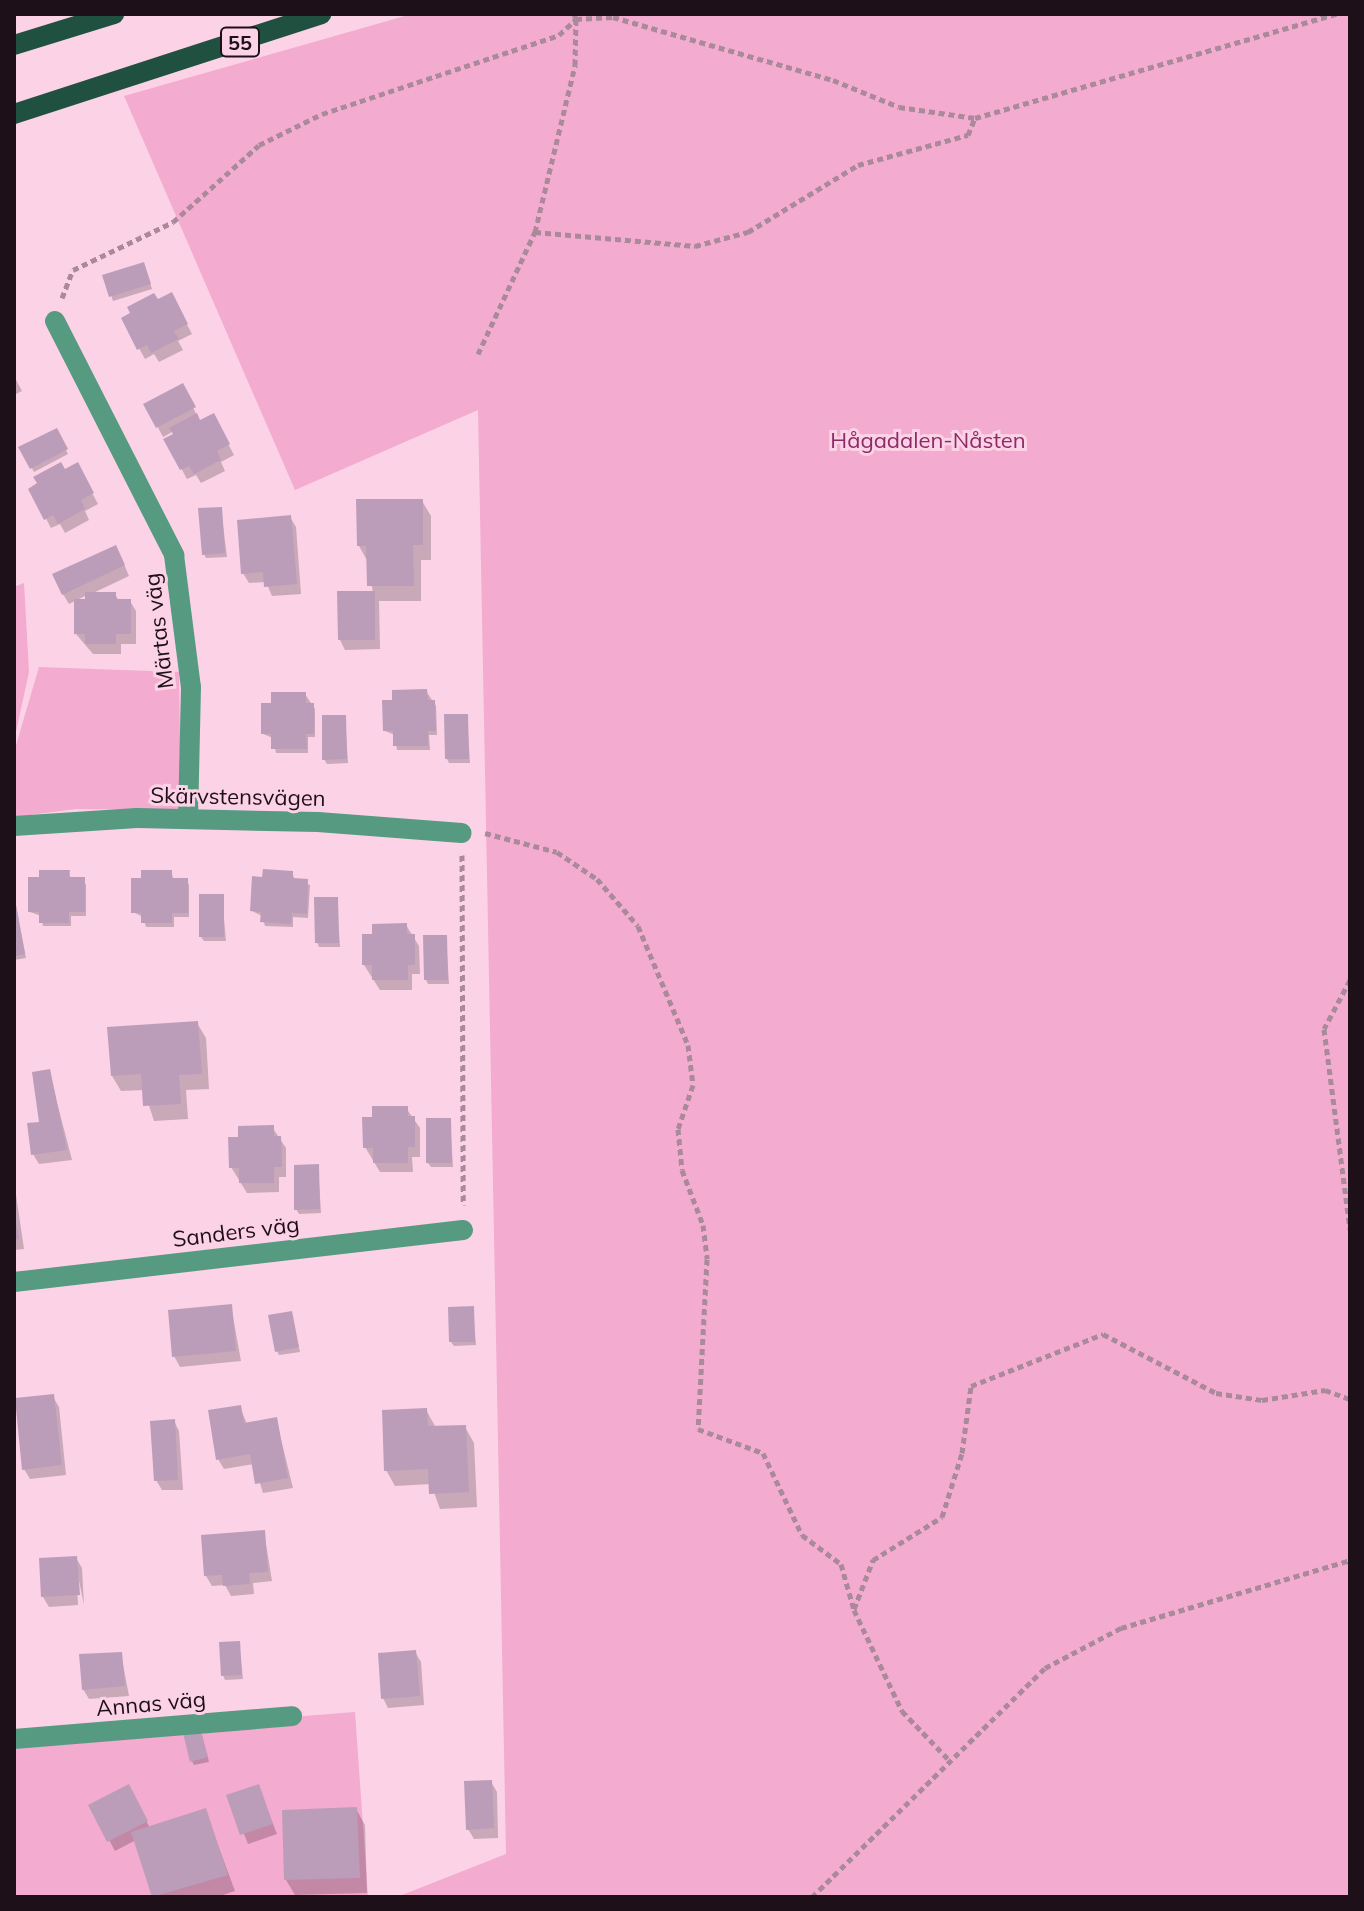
<!DOCTYPE html>
<meta charset="utf-8">
<style>
body{margin:0}
#map{position:relative;width:1364px;height:1911px;overflow:hidden;background:#fcd2e6;font-family:Mulish,sans-serif}
div>[style]{position:absolute}
.green>*{inset:0;background:#f3abcf}
.shadow>*{inset:0;background:#0003}
.building>*{inset:0;background:#bb9dba}
.path>*{height:5px;margin-top:-2.5px;transform-origin:0;background:repeating-linear-gradient(90deg,#aa8a9a 0 6px,transparent 0 10px)}
.minor>*{height:20px;margin:-10px;padding:0 10px;transform-origin:10px;border-radius:10px;background:#569a81}
.primary>*{height:20px;margin:-10px;padding:0 10px;transform-origin:10px;border-radius:10px;background:#205140}
span{translate:-50% -50%;white-space:nowrap;text-align:center;line-height:1.15;-webkit-text-stroke:6px #fcd2e6;paint-order:stroke}
.shield-label span{padding:2px 6px;background:#fcd2e6;border:2px solid;border-radius:6px;-webkit-text-stroke-width:0}
.shield-label{font-size:20px;color:#1e1018;font-weight:700}
.park-label{font-size:22px;color:#8e2a66}
.street-label{font-size:22px;color:#1e1018}
.frame{position:absolute;inset:0;border:16px solid #1e1018;pointer-events:none}
</style>
<div id="map">
<div class="green">
<i style="clip-path:polygon(412px 14px,1350px 14px,1350px 1897px,397px 1897px,506px 1854px,478px 410px,295px 490px,124px 96px)"></i>
<i style="clip-path:polygon(24px 583px,29px 672px,14px 741px,14px 587px)"></i>
<i style="clip-path:polygon(39px 667px,179px 672px,181px 810px,76px 809px,14px 817px,14px 752px)"></i>
<i style="clip-path:polygon(355px 1712px,368px 1897px,14px 1897px,14px 1739px)"></i>
</div>
<div class="shadow">
<i style="clip-path:polygon(145px 268px,152px 289px,113px 301px,105px 276px)"></i>
<i style="clip-path:polygon(171px 295px,192px 334px,178px 341px,183px 350px,159px 362px,154px 354px,145px 359px,123px 319px)"></i>
<i style="clip-path:polygon(14px 376px,22px 391px,14px 395px)"></i>
<i style="clip-path:polygon(183px 386px,200px 422px,213px 415px,234px 455px,221px 462px,225px 471px,201px 483px,196px 475px,187px 479px,166px 440px,176px 435px,174px 431px,163px 437px,146px 405px)"></i>
<i style="clip-path:polygon(56px 430px,68px 454px,34px 472px,21px 448px)"></i>
<i style="clip-path:polygon(77px 465px,98px 504px,85px 511px,89px 520px,65px 533px,60px 524px,51px 528px,30px 489px)"></i>
<i style="clip-path:polygon(422px 501px,431px 516px,431px 560px,421px 560px,421px 601px,379px 601px,380px 649px,345px 650px,340px 640px,373px 593px,368px 562px,359px 546px)"></i>
<i style="clip-path:polygon(221px 509px,227px 557px,206px 558px,204px 554px)"></i>
<i style="clip-path:polygon(290px 517px,296px 527px,301px 594px,272px 596px,266px 582px,249px 583px,243px 573px)"></i>
<i style="clip-path:polygon(121px 557px,129px 576px,91px 594px,115px 594px,119px 601px,130px 601px,136px 611px,136px 644px,121px 644px,121px 654px,93px 654px,76px 634px,87px 595px,69px 604px,63px 594px)"></i>
<i style="clip-path:polygon(426px 691px,436px 706px,437px 735px,429px 735px,430px 750px,397px 750px,395px 735px,385px 731px)"></i>
<i style="clip-path:polygon(305px 694px,315px 709px,315px 737px,308px 737px,308px 753px,276px 753px,273px 738px,263px 734px,273px 705px)"></i>
<i style="clip-path:polygon(467px 716px,470px 763px,449px 763px,447px 759px)"></i>
<i style="clip-path:polygon(345px 717px,348px 763px,327px 764px,324px 759px)"></i>
<i style="clip-path:polygon(69px 872px,71px 879px,86px 884px,86px 916px,71px 916px,71px 926px,43px 926px,41px 916px,30px 912px)"></i>
<i style="clip-path:polygon(171px 872px,174px 880px,189px 884px,189px 917px,174px 917px,174px 927px,146px 927px,143px 917px,133px 912px)"></i>
<i style="clip-path:polygon(292px 873px,295px 880px,310px 885px,308px 918px,293px 917px,293px 927px,265px 926px,262px 916px,252px 911px)"></i>
<i style="clip-path:polygon(14px 894px,26px 958px,14px 960px)"></i>
<i style="clip-path:polygon(222px 896px,226px 941px,204px 941px,201px 937px)"></i>
<i style="clip-path:polygon(337px 899px,340px 947px,319px 947px,317px 942px)"></i>
<i style="clip-path:polygon(406px 925px,419px 946px,420px 974px,412px 974px,412px 990px,380px 990px,364px 965px)"></i>
<i style="clip-path:polygon(446px 937px,449px 984px,428px 984px,426px 980px)"></i>
<i style="clip-path:polygon(197px 1023px,206px 1038px,209px 1089px,186px 1090px,188px 1119px,154px 1121px,144px 1090px,121px 1091px,112px 1076px)"></i>
<i style="clip-path:polygon(49px 1072px,72px 1160px,39px 1164px,33px 1154px)"></i>
<i style="clip-path:polygon(406px 1108px,420px 1128px,420px 1157px,412px 1157px,413px 1172px,380px 1172px,365px 1147px,374px 1119px)"></i>
<i style="clip-path:polygon(450px 1120px,453px 1167px,431px 1167px,428px 1163px)"></i>
<i style="clip-path:polygon(272px 1127px,286px 1148px,286px 1177px,279px 1177px,279px 1192px,247px 1193px,231px 1167px,240px 1139px)"></i>
<i style="clip-path:polygon(318px 1166px,321px 1213px,299px 1214px,296px 1209px)"></i>
<i style="clip-path:polygon(14px 1181px,24px 1249px,14px 1250px)"></i>
<i style="clip-path:polygon(231px 1306px,241px 1361px,180px 1367px,174px 1356px)"></i>
<i style="clip-path:polygon(473px 1308px,476px 1345px,454px 1346px,451px 1342px)"></i>
<i style="clip-path:polygon(291px 1313px,300px 1352px,279px 1355px,277px 1351px)"></i>
<i style="clip-path:polygon(53px 1397px,59px 1407px,66px 1475px,30px 1479px,24px 1469px)"></i>
<i style="clip-path:polygon(240px 1407px,247px 1424px,276px 1419px,293px 1488px,263px 1493px,254px 1464px,224px 1469px,218px 1459px)"></i>
<i style="clip-path:polygon(426px 1410px,435px 1426px,465px 1427px,474px 1443px,477px 1507px,440px 1509px,431px 1484px,395px 1486px,386px 1470px)"></i>
<i style="clip-path:polygon(174px 1421px,179px 1431px,183px 1490px,162px 1490px,156px 1480px)"></i>
<i style="clip-path:polygon(264px 1532px,272px 1581px,253px 1583px,254px 1594px,231px 1596px,225px 1585px,212px 1586px,206px 1576px)"></i>
<i style="clip-path:polygon(76px 1558px,82px 1568px,84px 1605px,76px 1566px,78px 1605px,49px 1607px,43px 1597px)"></i>
<i style="clip-path:polygon(239px 1643px,243px 1679px,225px 1680px,223px 1675px)"></i>
<i style="clip-path:polygon(415px 1652px,421px 1662px,424px 1705px,388px 1708px,383px 1698px)"></i>
<i style="clip-path:polygon(121px 1654px,129px 1696px,89px 1699px,83px 1689px)"></i>
<i style="clip-path:polygon(202px 1735px,209px 1762px,194px 1765px,192px 1761px)"></i>
<i style="clip-path:polygon(491px 1782px,497px 1792px,498px 1838px,474px 1839px,468px 1829px)"></i>
<i style="clip-path:polygon(258px 1786px,277px 1834px,248px 1844px,229px 1796px)"></i>
<i style="clip-path:polygon(128px 1787px,150px 1828px,205px 1810px,235px 1891px,217px 1897px,155px 1897px,136px 1840px,115px 1851px,91px 1806px)"></i>
<i style="clip-path:polygon(356px 1809px,365px 1825px,367px 1893px,295px 1895px,286px 1880px)"></i>
</div>
<div class="building">
<i style="clip-path:polygon(144px 262px,151px 284px,109px 297px,102px 275px)"></i>
<i style="clip-path:polygon(172px 292px,188px 324px,174px 331px,179px 339px,151px 353px,147px 345px,137px 350px,121px 318px,130px 313px,127px 307px,154px 293px,158px 299px)"></i>
<i style="clip-path:polygon(183px 383px,196px 407px,156px 428px,143px 404px)"></i>
<i style="clip-path:polygon(197px 413px,200px 420px,214px 413px,230px 444px,217px 451px,221px 460px,194px 474px,189px 466px,180px 470px,163px 439px,173px 434px,169px 428px)"></i>
<i style="clip-path:polygon(57px 428px,68px 449px,30px 469px,18px 447px)"></i>
<i style="clip-path:polygon(61px 462px,65px 469px,78px 462px,94px 493px,81px 500px,85px 509px,58px 524px,53px 515px,44px 520px,28px 489px,37px 483px,33px 477px)"></i>
<i style="clip-path:polygon(356px 499px,423px 499px,423px 545px,413px 545px,414px 586px,367px 586px,366px 546px,357px 546px)"></i>
<i style="clip-path:polygon(222px 507px,225px 553px,202px 555px,198px 508px)"></i>
<i style="clip-path:polygon(291px 515px,297px 584px,264px 587px,263px 572px,241px 574px,237px 520px)"></i>
<i style="clip-path:polygon(116px 545px,125px 565px,62px 595px,52px 574px)"></i>
<i style="clip-path:polygon(337px 591px,375px 591px,375px 640px,338px 640px)"></i>
<i style="clip-path:polygon(85px 592px,116px 592px,116px 599px,131px 599px,131px 634px,116px 634px,116px 644px,85px 644px,85px 634px,74px 634px,74px 599px,85px 599px)"></i>
<i style="clip-path:polygon(427px 689px,428px 700px,435px 700px,436px 731px,428px 731px,428px 746px,393px 746px,393px 731px,383px 731px,382px 700px,392px 700px,392px 690px)"></i>
<i style="clip-path:polygon(271px 692px,306px 692px,306px 703px,314px 703px,314px 734px,306px 734px,307px 749px,271px 749px,271px 734px,261px 734px,261px 703px,271px 703px)"></i>
<i style="clip-path:polygon(444px 714px,468px 714px,469px 759px,445px 759px)"></i>
<i style="clip-path:polygon(322px 715px,346px 715px,347px 759px,322px 760px)"></i>
<i style="clip-path:polygon(263px 869px,293px 871px,293px 878px,308px 879px,307px 914px,292px 913px,291px 924px,260px 922px,261px 912px,250px 911px,252px 876px,262px 877px)"></i>
<i style="clip-path:polygon(39px 870px,70px 870px,69px 877px,85px 877px,85px 912px,69px 912px,69px 923px,39px 923px,39px 912px,28px 912px,28px 877px,39px 877px)"></i>
<i style="clip-path:polygon(141px 870px,172px 870px,172px 878px,188px 878px,188px 913px,172px 913px,172px 923px,141px 923px,141px 913px,131px 913px,131px 878px,141px 878px)"></i>
<i style="clip-path:polygon(199px 894px,224px 894px,224px 937px,199px 937px)"></i>
<i style="clip-path:polygon(14px 895px,25px 954px,14px 956px)"></i>
<i style="clip-path:polygon(314px 897px,338px 897px,339px 943px,315px 943px)"></i>
<i style="clip-path:polygon(407px 923px,407px 934px,415px 934px,415px 965px,408px 965px,408px 980px,372px 980px,372px 965px,362px 965px,362px 934px,372px 934px,372px 924px)"></i>
<i style="clip-path:polygon(423px 935px,447px 935px,448px 980px,424px 980px)"></i>
<i style="clip-path:polygon(198px 1021px,202px 1074px,179px 1075px,181px 1104px,143px 1106px,141px 1074px,111px 1076px,107px 1027px)"></i>
<i style="clip-path:polygon(50px 1069px,67px 1150px,31px 1155px,27px 1123px,39px 1122px,32px 1072px)"></i>
<i style="clip-path:polygon(372px 1106px,408px 1106px,408px 1116px,415px 1116px,415px 1147px,408px 1147px,408px 1163px,373px 1163px,373px 1148px,363px 1148px,362px 1117px,372px 1117px)"></i>
<i style="clip-path:polygon(426px 1118px,451px 1118px,452px 1163px,426px 1163px)"></i>
<i style="clip-path:polygon(274px 1125px,274px 1136px,281px 1136px,282px 1167px,274px 1167px,274px 1183px,239px 1183px,239px 1168px,229px 1168px,228px 1137px,238px 1137px,238px 1126px)"></i>
<i style="clip-path:polygon(319px 1164px,320px 1209px,294px 1210px,294px 1165px)"></i>
<i style="clip-path:polygon(14px 1209px,19px 1239px,14px 1240px)"></i>
<i style="clip-path:polygon(232px 1304px,236px 1351px,172px 1357px,168px 1310px)"></i>
<i style="clip-path:polygon(474px 1306px,475px 1342px,449px 1342px,448px 1307px)"></i>
<i style="clip-path:polygon(292px 1311px,299px 1347px,275px 1352px,268px 1315px)"></i>
<i style="clip-path:polygon(54px 1394px,62px 1465px,22px 1470px,15px 1398px)"></i>
<i style="clip-path:polygon(241px 1405px,244px 1423px,277px 1417px,288px 1478px,255px 1484px,250px 1454px,216px 1460px,208px 1410px)"></i>
<i style="clip-path:polygon(427px 1408px,428px 1426px,466px 1425px,469px 1492px,429px 1494px,428px 1469px,384px 1471px,382px 1410px)"></i>
<i style="clip-path:polygon(175px 1419px,178px 1480px,154px 1481px,150px 1421px)"></i>
<i style="clip-path:polygon(265px 1530px,268px 1572px,249px 1573px,250px 1584px,223px 1586px,222px 1575px,204px 1576px,201px 1535px)"></i>
<i style="clip-path:polygon(77px 1556px,80px 1595px,41px 1597px,39px 1558px)"></i>
<i style="clip-path:polygon(240px 1641px,242px 1675px,221px 1676px,219px 1642px)"></i>
<i style="clip-path:polygon(416px 1650px,420px 1696px,381px 1699px,378px 1653px)"></i>
<i style="clip-path:polygon(122px 1652px,125px 1686px,82px 1690px,79px 1654px)"></i>
<i style="clip-path:polygon(200px 1729px,208px 1757px,190px 1762px,183px 1733px)"></i>
<i style="clip-path:polygon(492px 1780px,494px 1828px,466px 1830px,464px 1781px)"></i>
<i style="clip-path:polygon(129px 1784px,148px 1821px,107px 1842px,88px 1805px)"></i>
<i style="clip-path:polygon(259px 1784px,273px 1824px,240px 1835px,226px 1795px)"></i>
<i style="clip-path:polygon(357px 1807px,360px 1878px,284px 1880px,282px 1810px)"></i>
<i style="clip-path:polygon(206px 1808px,228px 1875px,152px 1897px,131px 1832px)"></i>
</div>
<div class="path">
<i style="left:535px;top:232px;width:172px;rotate:-76.5deg"></i>
<i style="left:575px;top:65px;width:46px;rotate:-88.8deg"></i>
<i style="left:576px;top:19px;width:37px;rotate:-3deg"></i>
<i style="left:613px;top:17px;width:229px;rotate:16deg"></i>
<i style="left:833px;top:80px;width:71px;rotate:22.2deg"></i>
<i style="left:899px;top:107px;width:77px;rotate:8.2deg"></i>
<i style="left:975px;top:118px;width:376px;rotate:-16.1deg"></i>
<i style="left:62px;top:298px;width:30px;rotate:-69deg"></i>
<i style="left:73px;top:270px;width:111px;rotate:-25.6deg"></i>
<i style="left:173px;top:222px;width:115px;rotate:-41.8deg"></i>
<i style="left:259px;top:145px;width:70px;rotate:-26.2deg"></i>
<i style="left:322px;top:114px;width:250px;rotate:-18.4deg"></i>
<i style="left:559px;top:35px;width:23px;rotate:-43deg"></i>
<i style="left:576px;top:19px;width:5px;rotate:-112deg"></i>
<i style="left:478px;top:354px;width:135px;rotate:-65deg"></i>
<i style="left:535px;top:232px;width:161px;rotate:5deg"></i>
<i style="left:695px;top:246px;width:55px;rotate:-14.8deg"></i>
<i style="left:748px;top:232px;width:129px;rotate:-31.3deg"></i>
<i style="left:858px;top:165px;width:114px;rotate:-15.3deg"></i>
<i style="left:968px;top:135px;width:18px;rotate:-68deg"></i>
<i style="left:485px;top:833px;width:74px;rotate:14.8deg"></i>
<i style="left:557px;top:852px;width:48px;rotate:34deg"></i>
<i style="left:597px;top:879px;width:62px;rotate:48.9deg"></i>
<i style="left:638px;top:926px;width:129px;rotate:67.2deg"></i>
<i style="left:688px;top:1045px;width:40px;rotate:82.9deg"></i>
<i style="left:693px;top:1085px;width:46px;rotate:108.8deg"></i>
<i style="left:678px;top:1129px;width:41px;rotate:84.4deg"></i>
<i style="left:682px;top:1170px;width:59px;rotate:69.1deg"></i>
<i style="left:703px;top:1225px;width:34px;rotate:83deg"></i>
<i style="left:707px;top:1259px;width:170px;rotate:93deg"></i>
<i style="left:698px;top:1429px;width:69px;rotate:20.3deg"></i>
<i style="left:763px;top:1453px;width:91px;rotate:64.6deg"></i>
<i style="left:802px;top:1535px;width:49px;rotate:36.6deg"></i>
<i style="left:841px;top:1564px;width:48px;rotate:74.2deg"></i>
<i style="left:854px;top:1610px;width:112px;rotate:64.6deg"></i>
<i style="left:902px;top:1711px;width:69px;rotate:46.2deg"></i>
<i style="left:462px;top:855px;width:350px;rotate:89.8deg"></i>
<i style="left:1350px;top:980px;width:55px;rotate:118deg"></i>
<i style="left:1324px;top:1029px;width:202px;rotate:82.6deg"></i>
<i style="left:854px;top:1609px;width:53px;rotate:-68.8deg"></i>
<i style="left:873px;top:1560px;width:81px;rotate:-31.9deg"></i>
<i style="left:942px;top:1517px;width:67px;rotate:-72.6deg"></i>
<i style="left:962px;top:1453px;width:68px;rotate:-82.3deg"></i>
<i style="left:971px;top:1386px;width:142px;rotate:-21.5deg"></i>
<i style="left:1103px;top:1334px;width:127px;rotate:27.6deg"></i>
<i style="left:1216px;top:1393px;width:47px;rotate:8.7deg"></i>
<i style="left:1262px;top:1400px;width:64px;rotate:-9deg"></i>
<i style="left:1325px;top:1390px;width:27px;rotate:20deg"></i>
<i style="left:812px;top:1897px;width:327px;rotate:-44.5deg"></i>
<i style="left:1045px;top:1668px;width:86px;rotate:-27.8deg"></i>
<i style="left:1121px;top:1628px;width:239px;rotate:-16.5deg"></i>
</div>
<div class="minor">
<i style="left:55px;top:321px;width:263px;rotate:63deg"></i>
<i style="left:174px;top:555px;width:133px;rotate:82.7deg"></i>
<i style="left:191px;top:687px;width:132px;rotate:91.3deg"></i>
<i style="left:14px;top:826px;width:123px;rotate:-3.7deg"></i>
<i style="left:137px;top:818px;width:181px;rotate:1.3deg"></i>
<i style="left:318px;top:822px;width:144px;rotate:4.4deg"></i>
<i style="left:14px;top:1282px;width:452px;rotate:-6.6deg"></i>
<i style="left:14px;top:1739px;width:279px;rotate:-4.7deg"></i>
</div>
<div class="primary">
<i style="left:14px;top:45px;width:105px;rotate:-17.2deg"></i>
<i style="left:14px;top:114px;width:323px;rotate:-18deg"></i>
</div>
<div class="shield-label">
<span style="left:240px;top:42px">55</span>
</div>
<div class="park-label">
<span style="left:928px;top:441px">Hågadalen-Nåsten</span>
</div>
<div class="street-label">
<span style="left:159px;top:631px;rotate:-97deg">Märtas väg</span>
<span style="left:238px;top:797px;rotate:1deg">Skärvstensvägen</span>
<span style="left:236px;top:1232px;rotate:-7deg">Sanders väg</span>
<span style="left:151px;top:1704px;rotate:-5deg">Annas väg</span>
</div>
<div class="frame"></div>
</div>
